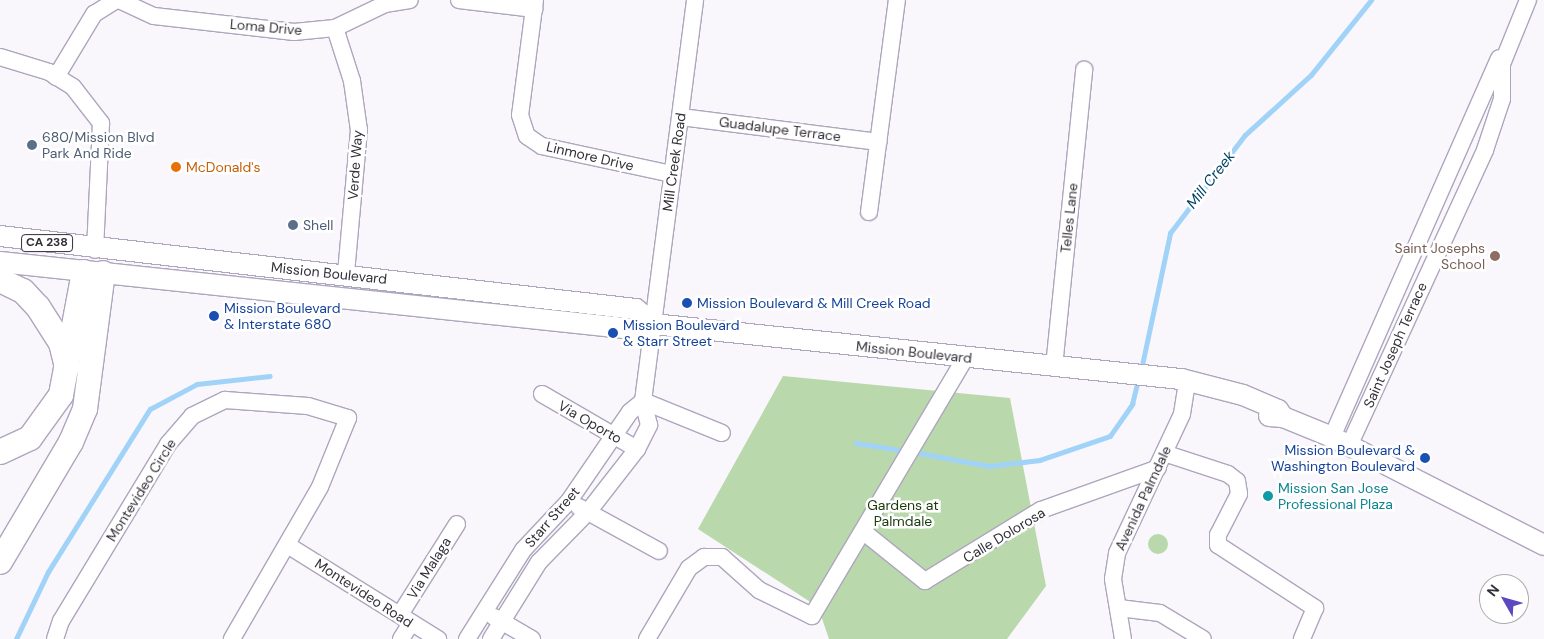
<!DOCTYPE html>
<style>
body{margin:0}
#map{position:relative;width:1544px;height:639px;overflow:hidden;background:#f9f7fc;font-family:"DM Sans",sans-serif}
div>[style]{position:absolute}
.green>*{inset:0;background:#b9d9ad}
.round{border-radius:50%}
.stream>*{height:4.5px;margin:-2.25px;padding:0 2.25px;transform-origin:2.25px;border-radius:2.25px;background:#a1d3f9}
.roads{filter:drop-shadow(1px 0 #aea6bd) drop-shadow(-1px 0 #aea6bd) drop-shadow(0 1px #aea6bd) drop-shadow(0 -1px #aea6bd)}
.minor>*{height:16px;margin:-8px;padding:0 8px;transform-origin:8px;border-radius:8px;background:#fff}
.major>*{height:20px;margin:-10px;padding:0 10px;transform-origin:10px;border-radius:10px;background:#fff}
.highway>*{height:24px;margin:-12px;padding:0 12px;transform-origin:12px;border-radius:12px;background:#fff}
.dots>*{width:14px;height:14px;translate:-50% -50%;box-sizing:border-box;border:2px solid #fff;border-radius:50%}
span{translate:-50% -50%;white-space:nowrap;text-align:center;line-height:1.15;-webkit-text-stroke:5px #fff;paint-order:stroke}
.shield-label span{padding:1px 4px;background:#fff;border:1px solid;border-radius:4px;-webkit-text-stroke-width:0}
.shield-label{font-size:12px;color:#322f38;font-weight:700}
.street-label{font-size:14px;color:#322f38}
.service-label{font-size:14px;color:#4e5e75}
.left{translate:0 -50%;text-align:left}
.food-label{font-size:14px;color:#c56008}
.education-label{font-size:14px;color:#785e54}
.right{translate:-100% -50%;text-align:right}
.transit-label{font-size:14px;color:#164399}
.culture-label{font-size:14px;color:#0d838f}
.park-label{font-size:14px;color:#1a3b0a}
.water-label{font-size:15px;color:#034366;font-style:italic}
.north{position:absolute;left:1479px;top:574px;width:50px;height:50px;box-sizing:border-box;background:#fff;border:1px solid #adacaf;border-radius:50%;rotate:308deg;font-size:14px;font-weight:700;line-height:20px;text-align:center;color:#322f38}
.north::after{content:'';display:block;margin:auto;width:18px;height:22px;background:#5d48c0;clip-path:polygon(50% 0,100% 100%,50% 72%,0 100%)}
</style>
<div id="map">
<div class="green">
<i style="clip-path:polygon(783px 376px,1010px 398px,1046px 586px,1007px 639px,829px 639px,818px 607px,698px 529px)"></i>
<i class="round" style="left:1148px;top:534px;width:20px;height:20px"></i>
</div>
<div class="stream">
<i style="left:1141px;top:370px;width:140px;rotate:-78deg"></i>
<i style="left:1170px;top:233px;width:123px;rotate:-52.6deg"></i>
<i style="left:1245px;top:135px;width:89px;rotate:-42.3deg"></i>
<i style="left:1311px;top:75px;width:96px;rotate:-51.3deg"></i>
<i style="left:856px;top:443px;width:51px;rotate:9.1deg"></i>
<i style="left:914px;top:452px;width:76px;rotate:10.6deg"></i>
<i style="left:989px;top:466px;width:51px;rotate:-6.7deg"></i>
<i style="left:1040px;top:460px;width:74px;rotate:-18.9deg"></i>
<i style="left:1110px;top:436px;width:39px;rotate:-55deg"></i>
<i style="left:1132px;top:404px;width:25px;rotate:-76deg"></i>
<i style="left:16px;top:639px;width:74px;rotate:-64.5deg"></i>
<i style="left:48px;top:572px;width:192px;rotate:-58deg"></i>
<i style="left:150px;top:409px;width:53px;rotate:-28deg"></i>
<i style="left:197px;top:384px;width:73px;rotate:-6.3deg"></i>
</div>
<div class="roads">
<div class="minor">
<i style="left:119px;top:0;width:38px;rotate:25deg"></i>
<i style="left:154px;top:16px;width:141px;rotate:6.5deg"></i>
<i style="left:294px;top:32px;width:41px;rotate:-5.6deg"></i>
<i style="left:335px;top:28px;width:55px;rotate:-25.6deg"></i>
<i style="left:385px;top:4px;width:25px;rotate:-9deg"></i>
<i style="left:459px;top:0;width:76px;rotate:6.8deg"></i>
<i style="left:535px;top:0;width:116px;rotate:97.4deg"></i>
<i style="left:520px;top:115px;width:22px;rotate:72deg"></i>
<i style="left:527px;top:136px;width:18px;rotate:34deg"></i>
<i style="left:542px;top:146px;width:133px;rotate:12.2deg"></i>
<i style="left:335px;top:28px;width:56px;rotate:72.2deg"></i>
<i style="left:352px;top:81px;width:49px;rotate:81.9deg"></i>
<i style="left:359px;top:130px;width:145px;rotate:95.2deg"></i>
<i style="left:0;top:57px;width:51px;rotate:17deg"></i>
<i style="left:49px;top:72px;width:28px;rotate:32deg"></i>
<i style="left:73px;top:87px;width:46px;rotate:52.1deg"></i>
<i style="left:101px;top:123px;width:127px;rotate:92.7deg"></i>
<i style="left:56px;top:77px;width:74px;rotate:-58.9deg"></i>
<i style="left:94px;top:14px;width:26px;rotate:-32deg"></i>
<i style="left:681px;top:117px;width:199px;rotate:7.2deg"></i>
<i style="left:869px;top:212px;width:214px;rotate:-82.5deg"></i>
<i style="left:1054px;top:367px;width:299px;rotate:-84.2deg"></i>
<i style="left:542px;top:394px;width:110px;rotate:30.1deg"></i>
<i style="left:643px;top:401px;width:85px;rotate:22.1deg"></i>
<i style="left:1332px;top:437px;width:414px;rotate:-66.2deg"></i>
<i style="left:1349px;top:446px;width:326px;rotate:-65.3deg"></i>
<i style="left:1485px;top:150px;width:54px;rotate:-71.6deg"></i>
<i style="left:1502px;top:99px;width:35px;rotate:-90deg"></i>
<i style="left:1502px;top:64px;width:69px;rotate:-67.9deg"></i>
<i style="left:1164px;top:453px;width:67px;rotate:18.2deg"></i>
<i style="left:1228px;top:474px;width:11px;rotate:38deg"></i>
<i style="left:1237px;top:481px;width:13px;rotate:81deg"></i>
<i style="left:1239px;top:494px;width:46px;rotate:117.1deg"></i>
<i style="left:1218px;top:535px;width:10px;rotate:90deg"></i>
<i style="left:1218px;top:545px;width:116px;rotate:33deg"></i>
<i style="left:1315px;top:608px;width:34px;rotate:113deg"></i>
<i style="left:579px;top:507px;width:91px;rotate:28.8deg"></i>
<i style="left:865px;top:533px;width:77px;rotate:38.7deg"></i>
<i style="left:925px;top:581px;width:136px;rotate:-31.5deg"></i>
<i style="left:1041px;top:510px;width:124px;rotate:-19.7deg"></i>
<i style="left:289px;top:546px;width:176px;rotate:32deg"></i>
<i style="left:1119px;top:608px;width:41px;rotate:7deg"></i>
<i style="left:1160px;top:613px;width:50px;rotate:31.2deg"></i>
<i style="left:401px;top:613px;width:105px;rotate:-57.8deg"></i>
<i style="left:494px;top:617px;width:44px;rotate:30.1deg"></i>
<i style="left:55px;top:639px;width:19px;rotate:-72deg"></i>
<i style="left:61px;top:621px;width:207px;rotate:-58.8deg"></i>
<i style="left:168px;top:444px;width:37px;rotate:-49deg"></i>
<i style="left:192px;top:416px;width:37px;rotate:-26deg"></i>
<i style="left:225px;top:400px;width:83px;rotate:4.1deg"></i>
<i style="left:308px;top:406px;width:42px;rotate:16.7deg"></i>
<i style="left:348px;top:418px;width:74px;rotate:112.1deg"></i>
<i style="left:320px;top:487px;width:176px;rotate:120.1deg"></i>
<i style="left:401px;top:639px;width:19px;rotate:-58deg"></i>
<i style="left:467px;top:639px;width:105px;rotate:-57.8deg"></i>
<i style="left:523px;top:550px;width:67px;rotate:-46.8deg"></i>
<i style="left:569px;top:501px;width:108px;rotate:-55.6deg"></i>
<i style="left:630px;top:412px;width:17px;rotate:-40deg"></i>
<i style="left:491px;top:639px;width:91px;rotate:-58.1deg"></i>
<i style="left:539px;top:562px;width:70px;rotate:-45.6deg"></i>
<i style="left:588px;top:512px;width:80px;rotate:-52.1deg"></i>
<i style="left:637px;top:449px;width:27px;rotate:-63deg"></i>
<i style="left:649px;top:425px;width:25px;rotate:-104deg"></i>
<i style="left:643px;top:401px;width:404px;rotate:-82.6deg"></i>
<i style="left:647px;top:639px;width:82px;rotate:-59.4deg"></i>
<i style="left:689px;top:568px;width:19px;rotate:-36deg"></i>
<i style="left:704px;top:557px;width:18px"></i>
<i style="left:722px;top:557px;width:50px;rotate:41.7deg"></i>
<i style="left:759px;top:590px;width:59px;rotate:26.1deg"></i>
<i style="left:812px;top:616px;width:301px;rotate:-59.3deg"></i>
<i style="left:1123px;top:639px;width:61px;rotate:-99.5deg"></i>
<i style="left:1113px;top:579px;width:26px;rotate:-81deg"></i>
<i style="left:1117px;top:553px;width:153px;rotate:-64.9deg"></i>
<i style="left:1182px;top:414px;width:25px;rotate:-81deg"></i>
</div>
<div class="major">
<i style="left:0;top:236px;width:640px;rotate:6.55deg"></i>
<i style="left:636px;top:309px;width:23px;rotate:41deg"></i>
<i style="left:0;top:262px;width:637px;rotate:6.04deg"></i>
<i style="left:633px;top:329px;width:21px;rotate:-14deg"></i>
<i style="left:653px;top:324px;width:531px;rotate:5.95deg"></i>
<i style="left:1181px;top:379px;width:64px;rotate:14.5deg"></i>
<i style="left:1243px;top:395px;width:38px;rotate:23deg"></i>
<i style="left:1278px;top:410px;width:9px;rotate:54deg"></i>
<i style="left:1269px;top:416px;width:14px;rotate:4deg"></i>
<i style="left:1283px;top:417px;width:53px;rotate:22.2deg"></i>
<i style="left:1332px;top:437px;width:238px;rotate:27deg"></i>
</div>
<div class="highway">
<i style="left:0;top:280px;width:25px;rotate:26deg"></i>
<i style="left:23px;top:291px;width:22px;rotate:47deg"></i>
<i style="left:38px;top:307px;width:43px;rotate:57.4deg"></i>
<i style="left:61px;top:343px;width:25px;rotate:76deg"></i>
<i style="left:0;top:452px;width:33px;rotate:-25deg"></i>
<i style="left:30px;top:438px;width:53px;rotate:-54.2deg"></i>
<i style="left:61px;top:395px;width:125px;rotate:-79.4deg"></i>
<i style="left:0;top:562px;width:139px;rotate:-59.4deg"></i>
<i style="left:71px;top:442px;width:36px;rotate:-67deg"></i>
<i style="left:85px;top:409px;width:137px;rotate:-82.5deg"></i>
</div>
</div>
<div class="dots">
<i style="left:32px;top:145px;background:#5c6f8a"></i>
<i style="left:176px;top:167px;background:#e8710a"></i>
<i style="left:293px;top:225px;background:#5c6f8a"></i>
<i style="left:1495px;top:256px;background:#8d6e63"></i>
<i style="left:687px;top:303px;background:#1a4fb4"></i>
<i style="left:214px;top:316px;background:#1a4fb4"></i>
<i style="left:613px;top:333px;background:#1a4fb4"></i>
<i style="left:1425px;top:458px;background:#1a4fb4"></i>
<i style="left:1268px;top:496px;background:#0f9aa8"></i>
</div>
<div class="shield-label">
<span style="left:47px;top:243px">CA 238</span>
</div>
<div class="street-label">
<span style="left:266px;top:27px;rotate:5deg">Loma Drive</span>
<span style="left:780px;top:129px;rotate:7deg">Guadalupe Terrace</span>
<span style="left:590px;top:156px;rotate:13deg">Linmore Drive</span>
<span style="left:674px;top:162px;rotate:-82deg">Mill Creek Road</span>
<span style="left:355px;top:165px;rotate:-86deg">Verde Way</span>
<span style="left:1069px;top:218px;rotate:-84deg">Telles Lane</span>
<span style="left:329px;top:273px;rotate:6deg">Mission Boulevard</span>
<span style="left:1395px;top:345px;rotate:-66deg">Saint Joseph Terrace</span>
<span style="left:914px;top:352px;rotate:6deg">Mission Boulevard</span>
<span style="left:590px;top:422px;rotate:30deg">Via Oporto</span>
<span style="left:141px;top:490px;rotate:-58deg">Montevideo Circle</span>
<span style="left:1143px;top:498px;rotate:-65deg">Avenida Palmdale</span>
<span style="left:552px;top:517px;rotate:-49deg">Starr Street</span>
<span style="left:1004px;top:535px;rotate:-31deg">Calle Dolorosa</span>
<span style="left:429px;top:568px;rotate:-58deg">Via Malaga</span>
<span style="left:364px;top:593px;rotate:33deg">Montevideo Road</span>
</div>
<div class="service-label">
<span class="left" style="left:42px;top:145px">680/Mission Blvd<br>Park And Ride</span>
<span class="left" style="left:303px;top:225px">Shell</span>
</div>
<div class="food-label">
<span class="left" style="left:186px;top:167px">McDonald's</span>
</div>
<div class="education-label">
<span class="right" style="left:1485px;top:256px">Saint Josephs<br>School</span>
</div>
<div class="transit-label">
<span class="left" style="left:697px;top:303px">Mission Boulevard &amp; Mill Creek Road</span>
<span class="left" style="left:224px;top:316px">Mission Boulevard<br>&amp; Interstate 680</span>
<span class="left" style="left:623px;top:333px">Mission Boulevard<br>&amp; Starr Street</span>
<span class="right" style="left:1415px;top:458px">Mission Boulevard &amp;<br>Washington Boulevard</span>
</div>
<div class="culture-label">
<span class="left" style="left:1278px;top:496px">Mission San Jose<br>Professional Plaza</span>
</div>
<div class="park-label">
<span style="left:903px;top:513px">Gardens at<br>Palmdale</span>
</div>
<div class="water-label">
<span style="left:1211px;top:180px;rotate:-52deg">Mill Creek</span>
</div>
<div class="north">N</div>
</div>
